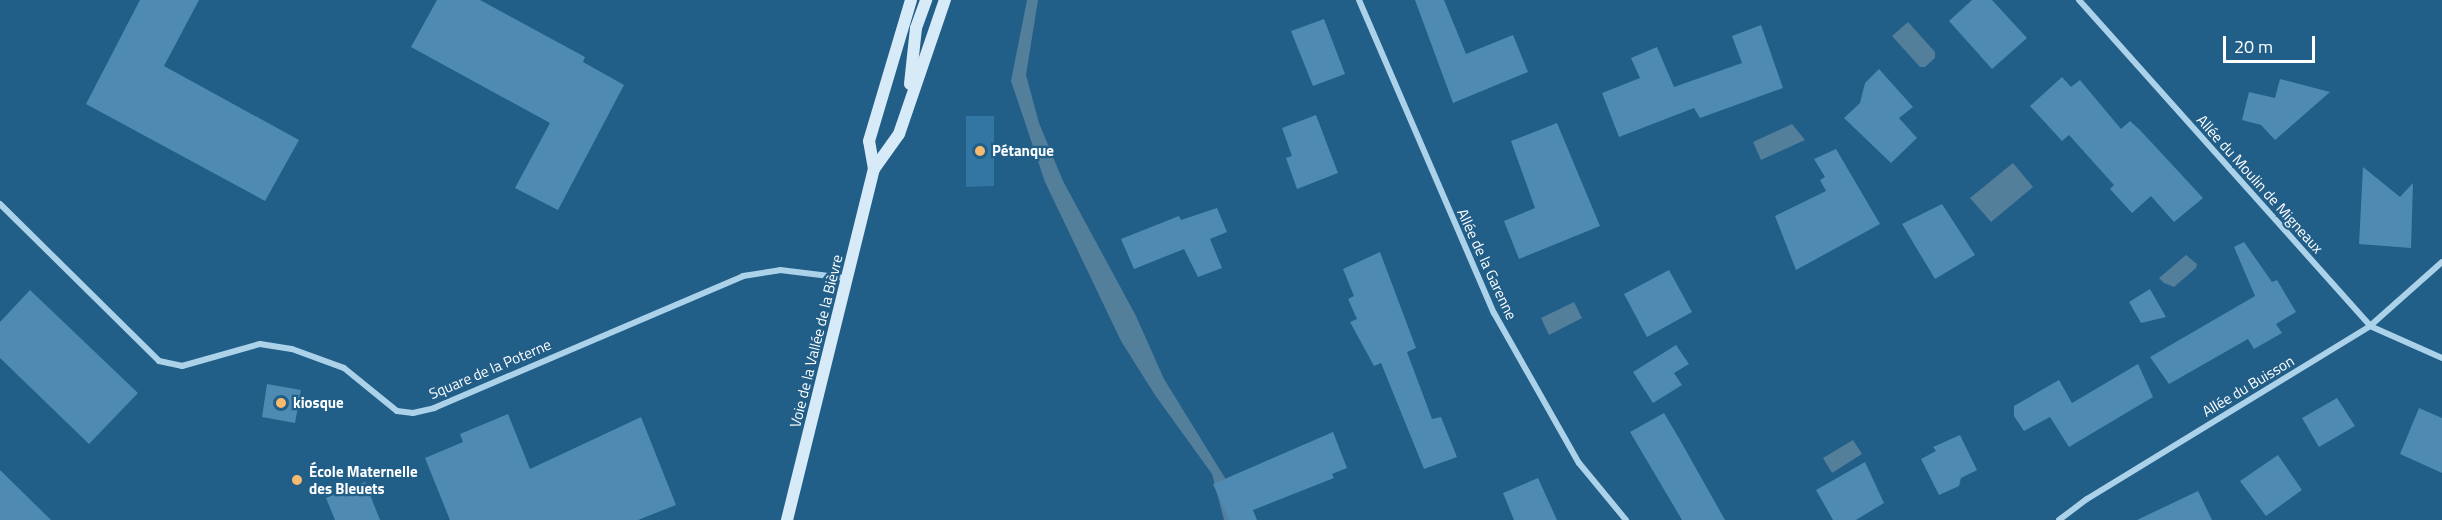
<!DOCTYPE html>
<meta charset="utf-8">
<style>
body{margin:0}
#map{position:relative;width:2442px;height:520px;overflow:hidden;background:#215e88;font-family:"Titillium Web",sans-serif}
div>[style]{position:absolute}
.green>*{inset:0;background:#3277a4}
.water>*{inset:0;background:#547f9b}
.building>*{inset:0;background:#4e8ab2}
.street>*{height:6px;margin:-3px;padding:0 3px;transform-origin:3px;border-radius:3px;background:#acd2ea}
.secondary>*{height:12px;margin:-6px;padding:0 6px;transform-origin:6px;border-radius:6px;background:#d7eaf8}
.dots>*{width:16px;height:16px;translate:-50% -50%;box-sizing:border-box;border:3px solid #215e88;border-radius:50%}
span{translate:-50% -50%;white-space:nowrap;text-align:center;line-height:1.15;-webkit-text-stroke:4.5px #215e88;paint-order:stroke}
.poi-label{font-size:15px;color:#fff;font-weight:700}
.left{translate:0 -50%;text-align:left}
.street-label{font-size:15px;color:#fff}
.scale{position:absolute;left:2223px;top:36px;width:92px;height:27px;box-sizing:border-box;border:3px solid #fff;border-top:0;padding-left:8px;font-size:18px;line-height:21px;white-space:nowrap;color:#fff;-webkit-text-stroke:4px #215e88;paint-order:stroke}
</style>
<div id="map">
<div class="green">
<i style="clip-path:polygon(966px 116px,994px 116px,994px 186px,966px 187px)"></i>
</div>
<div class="water">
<i style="clip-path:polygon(1027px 0,1038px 0,1026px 75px,1039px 123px,1063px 181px,1136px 316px,1164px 379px,1225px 478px,1236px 520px,1224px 520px,1212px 474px,1155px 395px,1121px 341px,1045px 182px,1011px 81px)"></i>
<i style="clip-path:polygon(1908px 22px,1935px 52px,1935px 58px,1925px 67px,1920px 67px,1892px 36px)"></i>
<i style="clip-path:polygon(1792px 124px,1805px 140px,1761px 160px,1753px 142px)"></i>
<i style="clip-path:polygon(2013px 163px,2033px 187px,1991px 222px,1970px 198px)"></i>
<i style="clip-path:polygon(2186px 255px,2197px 264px,2196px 268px,2174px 287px,2164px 283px,2159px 278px)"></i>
<i style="clip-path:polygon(1574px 302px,1582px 318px,1549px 335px,1541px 318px)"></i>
<i style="clip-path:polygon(1853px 440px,1862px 454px,1832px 473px,1823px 458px)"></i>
</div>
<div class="building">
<i style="clip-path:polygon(140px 0,199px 0,164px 66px,299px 140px,265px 201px,86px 104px)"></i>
<i style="clip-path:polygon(437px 0,480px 0,585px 57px,583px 62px,624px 85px,558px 210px,515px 188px,550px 123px,411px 47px)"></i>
<i style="clip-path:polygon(1415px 0,1444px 0,1466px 54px,1513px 35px,1528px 72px,1453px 103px)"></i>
<i style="clip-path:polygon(1972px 0,1992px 0,2027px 38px,1992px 69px,1949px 21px)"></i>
<i style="clip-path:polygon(1324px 19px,1345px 74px,1313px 86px,1291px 31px)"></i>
<i style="clip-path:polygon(1761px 25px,1783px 88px,1700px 118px,1694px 108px,1619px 137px,1602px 93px,1640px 78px,1631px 58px,1657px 47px,1674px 87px,1742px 63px,1732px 36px)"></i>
<i style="clip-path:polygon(1879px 69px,1913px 107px,1899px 118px,1917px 138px,1891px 163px,1844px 118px,1860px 103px,1865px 83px)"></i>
<i style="clip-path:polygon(2062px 77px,2071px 87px,2080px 80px,2121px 129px,2130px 121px,2140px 130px,2203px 198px,2174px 222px,2151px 196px,2132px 213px,2110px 189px,2114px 185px,2069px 135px,2062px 141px,2030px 106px)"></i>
<i style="clip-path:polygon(2280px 79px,2330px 92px,2275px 140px,2261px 125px,2242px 120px,2249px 92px,2275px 98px)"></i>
<i style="clip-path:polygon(1316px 115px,1338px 173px,1297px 189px,1286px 158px,1292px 156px,1282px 128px)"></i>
<i style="clip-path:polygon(1557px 123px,1600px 226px,1519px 259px,1504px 221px,1535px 208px,1511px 141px)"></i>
<i style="clip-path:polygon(1836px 149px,1880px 224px,1796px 270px,1775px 216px,1826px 191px,1820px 180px,1825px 177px,1814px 159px)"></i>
<i style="clip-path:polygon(2363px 167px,2400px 197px,2413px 183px,2411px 248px,2359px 244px)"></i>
<i style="clip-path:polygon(1942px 204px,1975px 255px,1935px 279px,1902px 224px)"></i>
<i style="clip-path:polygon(1217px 208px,1227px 232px,1210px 239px,1222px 268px,1198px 277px,1184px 249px,1134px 269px,1121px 239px,1179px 216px,1181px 220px)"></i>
<i style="clip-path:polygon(2244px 242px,2272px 282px,2277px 280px,2296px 312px,2276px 324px,2282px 333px,2254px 349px,2248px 339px,2169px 384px,2150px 357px,2255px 296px,2234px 247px)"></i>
<i style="clip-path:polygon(1380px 252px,1416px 348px,1407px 352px,1432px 419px,1441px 417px,1457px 457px,1424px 469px,1381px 363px,1374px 366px,1350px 322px,1357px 319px,1348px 299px,1354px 296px,1343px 269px)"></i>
<i style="clip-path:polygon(1669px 270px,1692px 312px,1647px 337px,1624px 294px)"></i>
<i style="clip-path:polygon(2150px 289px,2166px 317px,2141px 323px,2129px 302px)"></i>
<i style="clip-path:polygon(30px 290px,138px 393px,89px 444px,0 358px,0 322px)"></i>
<i style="clip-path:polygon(1676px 345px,1689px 364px,1674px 373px,1682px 385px,1653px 403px,1633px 372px)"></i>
<i style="clip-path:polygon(2138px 364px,2153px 397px,2069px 447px,2050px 417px,2024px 431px,2014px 416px,2014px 406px,2059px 380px,2072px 403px)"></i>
<i style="clip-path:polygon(267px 384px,301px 390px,295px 423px,262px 417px)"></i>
<i style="clip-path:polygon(2337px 398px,2355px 426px,2319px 447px,2302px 418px)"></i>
<i style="clip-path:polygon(2419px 408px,2442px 418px,2442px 473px,2400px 454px)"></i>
<i style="clip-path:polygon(1664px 413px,1680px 440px,1725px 520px,1682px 520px,1630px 432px)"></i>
<i style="clip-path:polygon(508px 414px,530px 469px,641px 417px,676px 505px,638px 520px,450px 520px,425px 458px,463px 442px,460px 434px)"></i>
<i style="clip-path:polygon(1333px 432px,1347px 468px,1332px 474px,1334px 478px,1253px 510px,1257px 520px,1229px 520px,1213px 484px)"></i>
<i style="clip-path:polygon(1960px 435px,1977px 470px,1961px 478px,1959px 486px,1939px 495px,1921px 459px,1936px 451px,1933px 447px)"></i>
<i style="clip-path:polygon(2278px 455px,2302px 490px,2266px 516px,2240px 481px)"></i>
<i style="clip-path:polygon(1865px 462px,1884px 503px,1856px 520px,1833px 520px,1816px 490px)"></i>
<i style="clip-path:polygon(0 470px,51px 520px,0 520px)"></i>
<i style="clip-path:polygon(1538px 478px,1557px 520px,1514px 520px,1503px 493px)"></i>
<i style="clip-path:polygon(365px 482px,380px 520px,335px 520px,326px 498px)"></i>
<i style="clip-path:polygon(2198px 491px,2212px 520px,2137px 520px)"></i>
</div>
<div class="street">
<i style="left:1359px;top:0;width:341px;rotate:66.7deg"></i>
<i style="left:1494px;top:313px;width:172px;rotate:60.5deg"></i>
<i style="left:1579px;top:463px;width:74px;rotate:50.5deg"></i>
<i style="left:2079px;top:0;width:437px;rotate:48.2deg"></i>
<i style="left:2370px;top:326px;width:79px;rotate:24deg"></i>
<i style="left:0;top:204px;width:223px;rotate:44.6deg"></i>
<i style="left:159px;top:361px;width:24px;rotate:12deg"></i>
<i style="left:182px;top:366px;width:81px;rotate:-15.8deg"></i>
<i style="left:260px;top:344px;width:32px;rotate:9deg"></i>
<i style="left:292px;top:349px;width:55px;rotate:20.1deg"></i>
<i style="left:344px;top:368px;width:68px;rotate:39.1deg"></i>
<i style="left:397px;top:411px;width:16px;rotate:7deg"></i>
<i style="left:413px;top:413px;width:22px;rotate:-13deg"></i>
<i style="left:434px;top:408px;width:336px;rotate:-23.1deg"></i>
<i style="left:743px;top:276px;width:37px;rotate:-9deg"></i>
<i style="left:780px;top:270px;width:66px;rotate:6.9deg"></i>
<i style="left:2059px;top:520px;width:35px;rotate:-37deg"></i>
<i style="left:2087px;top:499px;width:332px;rotate:-31.4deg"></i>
<i style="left:2370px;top:326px;width:96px;rotate:-41.6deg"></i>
</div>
<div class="secondary">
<i style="left:910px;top:84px;width:56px;rotate:-83.9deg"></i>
<i style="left:916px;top:28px;width:30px;rotate:-70deg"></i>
<i style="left:874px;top:169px;width:28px;rotate:-100deg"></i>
<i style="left:869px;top:141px;width:147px;rotate:-73.4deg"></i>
<i style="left:787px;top:520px;width:362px;rotate:-76.1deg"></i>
<i style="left:874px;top:169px;width:43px;rotate:-54.5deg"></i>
<i style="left:899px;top:134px;width:142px;rotate:-71.1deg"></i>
</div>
<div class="dots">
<i style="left:980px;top:151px;background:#f7ba6e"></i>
<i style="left:281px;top:403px;background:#f7ba6e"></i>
<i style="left:297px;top:480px;background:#f7ba6e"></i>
</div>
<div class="poi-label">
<span class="left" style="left:992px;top:151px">Pétanque</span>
<span class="left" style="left:293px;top:403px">kiosque</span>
<span class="left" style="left:309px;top:480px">École Maternelle<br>des Bleuets</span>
</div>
<div class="street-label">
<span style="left:2260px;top:184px;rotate:48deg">Allée du Moulin de Migneaux</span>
<span style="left:1487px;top:264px;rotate:65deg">Allée de la Garenne</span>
<span style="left:816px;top:341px;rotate:-76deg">Voie de la Vallée de la Bièvre</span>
<span style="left:490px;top:369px;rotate:-23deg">Square de la Poterne</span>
<span style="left:2248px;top:386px;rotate:-31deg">Allée du Buisson</span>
</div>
<div class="scale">20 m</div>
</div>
